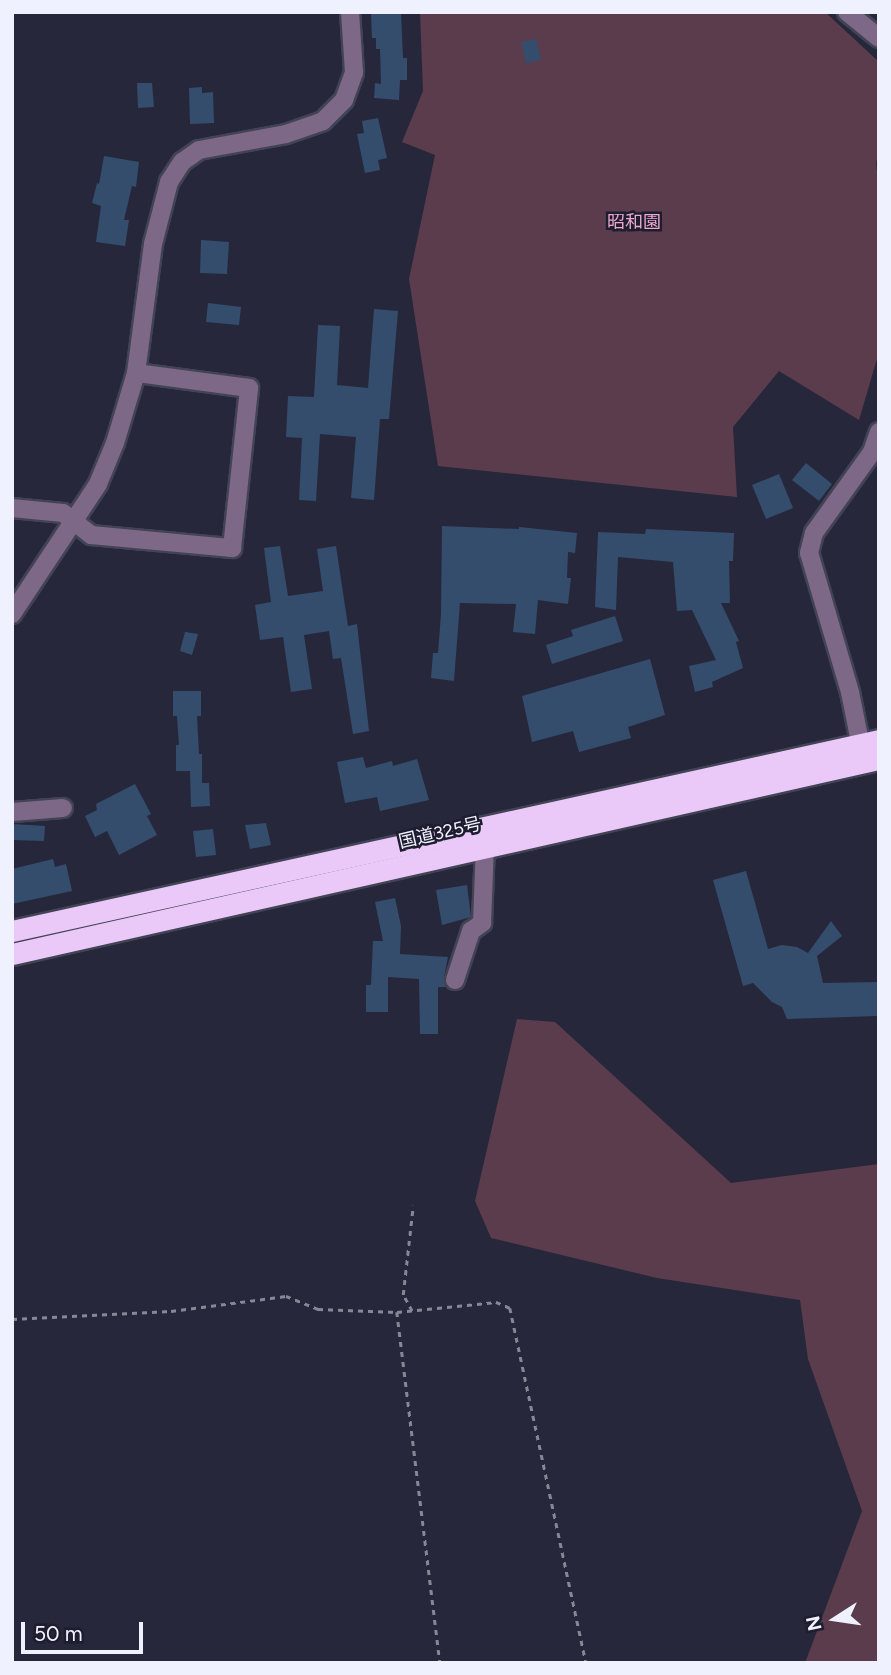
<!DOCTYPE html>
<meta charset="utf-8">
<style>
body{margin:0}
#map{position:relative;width:891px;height:1675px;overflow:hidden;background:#27273b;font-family:Figtree,"Noto Sans JP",sans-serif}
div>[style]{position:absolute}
.green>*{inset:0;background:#5b3c4c}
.building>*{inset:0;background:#344d6d}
.path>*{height:2.5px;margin-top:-1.25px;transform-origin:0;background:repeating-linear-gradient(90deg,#878798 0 5px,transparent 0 10px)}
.roads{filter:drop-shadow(2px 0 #434356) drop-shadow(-2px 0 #434356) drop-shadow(0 2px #434356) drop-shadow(0 -2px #434356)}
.minor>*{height:18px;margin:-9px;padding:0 9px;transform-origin:9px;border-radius:9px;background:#7e6888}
.highway>*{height:21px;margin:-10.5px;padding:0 10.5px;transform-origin:10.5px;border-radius:10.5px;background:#eac9f8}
span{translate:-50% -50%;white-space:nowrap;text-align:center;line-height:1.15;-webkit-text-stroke:5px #1e1d30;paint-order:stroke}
.park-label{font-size:18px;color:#eca8cd}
.street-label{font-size:18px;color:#f0f1fe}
.frame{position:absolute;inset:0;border:14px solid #f0f1fe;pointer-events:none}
.north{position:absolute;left:800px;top:1584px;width:70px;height:70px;-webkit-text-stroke:5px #1e1d30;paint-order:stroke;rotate:258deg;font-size:19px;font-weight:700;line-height:28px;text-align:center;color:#f0f1fe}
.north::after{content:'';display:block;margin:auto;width:24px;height:32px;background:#f0f1fe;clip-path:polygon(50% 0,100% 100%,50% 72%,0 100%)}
.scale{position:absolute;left:21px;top:1622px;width:122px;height:32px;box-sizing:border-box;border:4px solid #f0f1fe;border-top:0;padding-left:9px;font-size:21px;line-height:24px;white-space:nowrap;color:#f0f1fe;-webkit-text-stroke:5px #1e1d30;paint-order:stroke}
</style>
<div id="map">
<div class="green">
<i style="clip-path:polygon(420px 12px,825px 12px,879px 62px,879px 152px,876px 163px,879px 189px,879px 352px,859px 420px,779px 371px,733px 427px,737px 497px,438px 466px,409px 279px,435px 155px,402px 142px,423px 91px)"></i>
<i style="clip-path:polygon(517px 1019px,555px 1022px,731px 1183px,879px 1164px,879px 1663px,805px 1663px,862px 1511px,808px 1359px,800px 1300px,657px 1278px,491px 1238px,475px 1201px)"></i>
</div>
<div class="building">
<i style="clip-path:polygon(401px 13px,403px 58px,407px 58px,407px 80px,400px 80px,399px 100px,374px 98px,375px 83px,381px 84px,380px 49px,376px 49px,376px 38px,372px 38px,371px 14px)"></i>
<i style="clip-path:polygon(536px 39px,541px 60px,526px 63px,521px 42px)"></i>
<i style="clip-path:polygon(137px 83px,152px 83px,154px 107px,138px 108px)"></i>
<i style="clip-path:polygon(202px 87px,202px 93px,213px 92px,214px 123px,190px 124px,189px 88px)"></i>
<i style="clip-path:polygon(378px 118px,387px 158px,378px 160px,380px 170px,365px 173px,357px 134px,364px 133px,362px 121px)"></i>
<i style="clip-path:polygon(104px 156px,139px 162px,136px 187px,132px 186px,124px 220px,129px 220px,125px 246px,96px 242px,101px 206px,92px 203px,97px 183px,99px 184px)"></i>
<i style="clip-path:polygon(201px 240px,229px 242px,227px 274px,200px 273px)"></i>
<i style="clip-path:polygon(208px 303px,241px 307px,239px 325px,206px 322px)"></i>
<i style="clip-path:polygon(374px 309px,398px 311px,389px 419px,380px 419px,374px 500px,351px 498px,356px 437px,320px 434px,316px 501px,299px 500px,302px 438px,286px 437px,288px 396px,314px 397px,318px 325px,340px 326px,337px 385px,368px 388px)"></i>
<i style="clip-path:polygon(806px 463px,832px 484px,819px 501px,792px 480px)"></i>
<i style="clip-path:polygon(779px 474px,793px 508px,766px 519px,752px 485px)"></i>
<i style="clip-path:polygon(442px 526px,519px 529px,519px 527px,577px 533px,575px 553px,568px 552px,567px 578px,571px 578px,568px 604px,538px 600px,535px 634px,513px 632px,516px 604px,460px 603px,454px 681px,431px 678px,433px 653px,438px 653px,441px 614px)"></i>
<i style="clip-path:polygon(646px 529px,734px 533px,733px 561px,729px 561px,730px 603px,721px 603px,739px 641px,736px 642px,743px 668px,712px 682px,713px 687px,695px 692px,689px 666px,716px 660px,692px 610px,677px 611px,673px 562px,618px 557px,616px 610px,595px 607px,598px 532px,645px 534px)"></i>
<i style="clip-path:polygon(280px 546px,288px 596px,323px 591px,317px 549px,336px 546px,348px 626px,357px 624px,369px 731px,353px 734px,341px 658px,333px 659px,329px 631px,304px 635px,312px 689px,291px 692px,283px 637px,260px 640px,255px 605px,271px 602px,264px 548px)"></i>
<i style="clip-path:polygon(615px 616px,623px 641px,552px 664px,546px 645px,573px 636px,571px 630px)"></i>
<i style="clip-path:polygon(185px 632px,198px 634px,192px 655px,180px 651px)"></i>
<i style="clip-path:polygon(650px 659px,665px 715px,628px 727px,631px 738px,579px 752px,573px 731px,532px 742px,522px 696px)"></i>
<i style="clip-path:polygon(173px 691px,201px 691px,201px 716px,197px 716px,199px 754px,202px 754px,202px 783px,209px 783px,210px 806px,191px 807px,190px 771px,176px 771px,176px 745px,179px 745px,177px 716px,173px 716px)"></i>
<i style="clip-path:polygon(363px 757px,366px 768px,392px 761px,393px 766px,417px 759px,429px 800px,380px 811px,377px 797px,345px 803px,337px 762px)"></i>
<i style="clip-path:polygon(135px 784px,151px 814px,147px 816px,157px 835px,119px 855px,107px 831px,95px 837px,85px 816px,97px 810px,96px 804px)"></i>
<i style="clip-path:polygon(266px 823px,271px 845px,250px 849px,245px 825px)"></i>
<i style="clip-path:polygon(12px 824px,45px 826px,44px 841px,12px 840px)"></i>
<i style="clip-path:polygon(213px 829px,216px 855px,196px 857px,193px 831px)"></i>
<i style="clip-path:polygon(53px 859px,55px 867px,66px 864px,72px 891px,12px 904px,12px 869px)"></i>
<i style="clip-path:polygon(746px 871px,768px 949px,782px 945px,797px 947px,808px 953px,831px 921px,842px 936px,817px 956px,823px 983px,879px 982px,877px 1016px,787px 1019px,782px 1007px,772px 1002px,753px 983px,743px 986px,713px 880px)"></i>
<i style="clip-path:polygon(467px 885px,471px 917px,442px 925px,436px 890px)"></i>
<i style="clip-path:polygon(395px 898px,401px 926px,400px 954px,448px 957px,444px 977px,446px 987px,438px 987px,438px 1034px,420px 1034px,419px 979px,388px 977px,388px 1012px,366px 1012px,366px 985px,371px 985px,373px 941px,383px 941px,375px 902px)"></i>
</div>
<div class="path">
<i style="left:412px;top:1311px;width:18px;rotate:-119deg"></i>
<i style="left:403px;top:1295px;width:90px;rotate:-83.6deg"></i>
<i style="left:397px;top:1312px;width:354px;rotate:83deg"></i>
<i style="left:12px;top:1319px;width:159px;rotate:-2.9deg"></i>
<i style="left:171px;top:1311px;width:116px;rotate:-7.4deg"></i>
<i style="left:286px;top:1296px;width:35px;rotate:22deg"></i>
<i style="left:318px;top:1309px;width:79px;rotate:2.2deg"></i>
<i style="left:397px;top:1312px;width:100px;rotate:-5.8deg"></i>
<i style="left:496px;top:1302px;width:15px;rotate:23deg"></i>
<i style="left:510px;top:1308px;width:363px;rotate:77.9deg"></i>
</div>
<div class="roads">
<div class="minor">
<i style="left:847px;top:12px;width:41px;rotate:39.1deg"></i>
<i style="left:12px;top:508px;width:51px;rotate:5.6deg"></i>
<i style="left:63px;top:513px;width:36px;rotate:38deg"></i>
<i style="left:91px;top:535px;width:142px;rotate:5.3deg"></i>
<i style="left:232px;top:548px;width:161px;rotate:-83.9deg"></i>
<i style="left:249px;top:388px;width:114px;rotate:-172.4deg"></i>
<i style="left:12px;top:614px;width:156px;rotate:-56.5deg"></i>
<i style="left:98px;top:484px;width:44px;rotate:-67.5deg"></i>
<i style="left:115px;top:443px;width:73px;rotate:-73.3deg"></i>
<i style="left:136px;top:373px;width:130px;rotate:-82.5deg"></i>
<i style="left:153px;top:244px;width:64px;rotate:-75.5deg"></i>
<i style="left:169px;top:182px;width:24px;rotate:-57deg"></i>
<i style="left:182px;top:162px;width:21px;rotate:-35deg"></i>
<i style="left:199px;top:150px;width:88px;rotate:-10.4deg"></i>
<i style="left:286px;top:134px;width:39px;rotate:-19deg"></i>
<i style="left:323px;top:121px;width:30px;rotate:-45deg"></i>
<i style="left:344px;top:100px;width:30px;rotate:-70deg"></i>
<i style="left:354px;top:72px;width:60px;rotate:-93.8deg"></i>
<i style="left:863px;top:757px;width:66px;rotate:-101.3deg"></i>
<i style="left:850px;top:692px;width:145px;rotate:-106.4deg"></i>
<i style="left:809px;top:553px;width:21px;rotate:-76deg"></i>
<i style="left:814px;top:533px;width:100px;rotate:-54.4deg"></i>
<i style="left:872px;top:452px;width:21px;rotate:-71deg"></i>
<i style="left:12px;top:812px;width:51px;rotate:-4.5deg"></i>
<i style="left:455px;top:980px;width:52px;rotate:-71.9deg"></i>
<i style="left:471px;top:931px;width:14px;rotate:-36deg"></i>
<i style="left:482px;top:923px;width:77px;rotate:-87.8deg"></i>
</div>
<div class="highway">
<i style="left:12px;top:931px;width:888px;rotate:-12.42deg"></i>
<i style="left:12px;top:954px;width:889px;rotate:-12.68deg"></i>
</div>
</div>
<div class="park-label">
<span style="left:634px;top:222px">昭和園</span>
</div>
<div class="street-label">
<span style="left:440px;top:833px;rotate:-13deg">国道325号</span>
</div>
<div class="frame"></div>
<div class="north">N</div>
<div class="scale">50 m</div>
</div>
